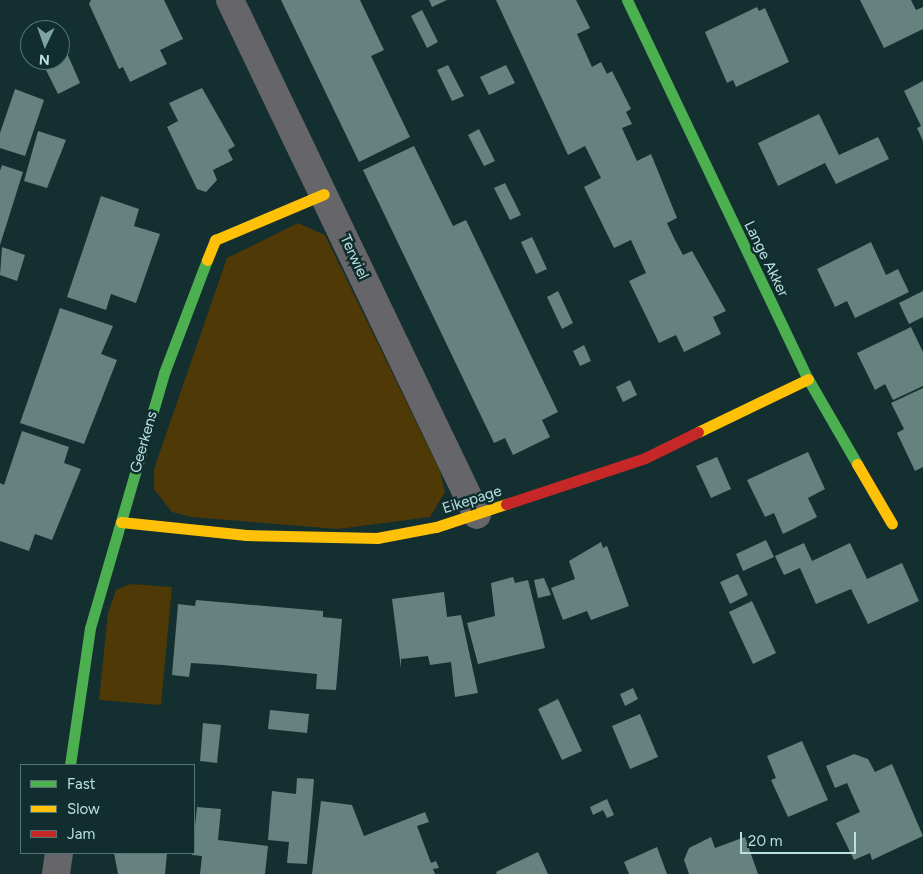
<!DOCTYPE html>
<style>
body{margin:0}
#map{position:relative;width:923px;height:874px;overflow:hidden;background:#132f2f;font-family:Figtree,sans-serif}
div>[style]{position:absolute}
.green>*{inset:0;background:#4f3906}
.building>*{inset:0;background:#66827e}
.street>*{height:28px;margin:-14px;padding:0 14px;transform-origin:14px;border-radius:14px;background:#65656a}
.fast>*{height:11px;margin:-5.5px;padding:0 5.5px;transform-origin:5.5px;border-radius:5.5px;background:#4caf50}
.slow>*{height:11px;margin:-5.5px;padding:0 5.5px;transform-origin:5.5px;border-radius:5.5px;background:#ffc107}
.jam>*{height:11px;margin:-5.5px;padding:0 5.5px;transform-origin:5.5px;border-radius:5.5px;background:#c62828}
span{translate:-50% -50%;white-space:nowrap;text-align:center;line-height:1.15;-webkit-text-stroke:5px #122d2e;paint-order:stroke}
.street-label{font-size:15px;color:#b9e1e1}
.legend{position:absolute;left:20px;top:764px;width:175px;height:90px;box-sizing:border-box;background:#122d2e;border:1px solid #557576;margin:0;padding:6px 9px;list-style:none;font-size:15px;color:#b9e1e1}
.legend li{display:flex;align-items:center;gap:10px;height:25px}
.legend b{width:25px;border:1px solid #557576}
.north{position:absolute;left:20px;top:20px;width:50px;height:50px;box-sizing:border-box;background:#122d2e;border:1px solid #557576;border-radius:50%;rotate:183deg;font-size:14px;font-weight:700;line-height:20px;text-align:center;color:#b9e1e1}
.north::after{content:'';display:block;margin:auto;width:18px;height:22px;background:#7fa3a3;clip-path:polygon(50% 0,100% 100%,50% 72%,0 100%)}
.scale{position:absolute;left:740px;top:832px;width:116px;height:22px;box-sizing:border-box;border:2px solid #b9e1e1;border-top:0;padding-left:6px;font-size:15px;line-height:18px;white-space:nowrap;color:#b9e1e1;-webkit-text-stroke:4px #122d2e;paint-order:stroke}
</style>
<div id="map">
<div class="green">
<i style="clip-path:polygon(298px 223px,325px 235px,440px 471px,445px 492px,430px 517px,338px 529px,191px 517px,172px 512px,154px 489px,154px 469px,227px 258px)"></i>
<i style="clip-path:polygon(130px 584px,172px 587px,161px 705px,99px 700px,108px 613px,116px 590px)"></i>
</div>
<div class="building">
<i style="clip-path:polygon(91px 0,164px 0,183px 39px,160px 50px,167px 64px,130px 82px,123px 67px,119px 69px,89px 4px)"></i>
<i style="clip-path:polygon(281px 0,360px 0,384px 50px,371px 56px,410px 137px,359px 162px)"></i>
<i style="clip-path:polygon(429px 0,447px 0,432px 7px)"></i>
<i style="clip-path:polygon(496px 0,576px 0,590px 28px,577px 34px,592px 67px,601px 62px,607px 74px,612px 71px,631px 109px,626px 112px,632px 124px,622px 128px,637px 161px,651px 154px,677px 218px,667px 223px,674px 238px,683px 255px,692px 251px,726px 311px,713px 317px,721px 334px,684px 352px,676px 335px,659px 343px,629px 281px,646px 273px,631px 240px,614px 248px,584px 187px,601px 178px,585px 146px,568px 155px)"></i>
<i style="clip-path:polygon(860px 0,911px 0,916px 10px,923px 7px,923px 29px,884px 48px)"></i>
<i style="clip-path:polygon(757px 7px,759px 11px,765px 8px,789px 62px,736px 87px,733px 80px,727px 83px,705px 32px)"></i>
<i style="clip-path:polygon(422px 10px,438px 42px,427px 48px,411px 16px)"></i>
<i style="clip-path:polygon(60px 37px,80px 83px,58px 94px,41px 60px,60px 60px)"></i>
<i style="clip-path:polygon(448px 65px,464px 96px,452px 101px,437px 70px)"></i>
<i style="clip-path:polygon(506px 65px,515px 83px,489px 95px,480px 77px)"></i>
<i style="clip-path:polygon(923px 81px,923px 141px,917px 128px,921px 126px,904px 91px)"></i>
<i style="clip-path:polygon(202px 88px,235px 146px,228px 150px,233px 160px,213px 170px,217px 180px,206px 192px,197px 189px,167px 127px,178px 121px,169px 103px)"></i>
<i style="clip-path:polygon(15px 89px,44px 100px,25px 156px,0 148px,0 133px)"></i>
<i style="clip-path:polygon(819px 114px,839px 155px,878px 137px,889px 159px,836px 184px,825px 163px,778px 186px,758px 143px)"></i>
<i style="clip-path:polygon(479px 129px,495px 161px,484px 166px,468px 135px)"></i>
<i style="clip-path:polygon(38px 131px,66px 140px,47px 188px,24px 181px)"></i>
<i style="clip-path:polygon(414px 146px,453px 226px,466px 220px,558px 412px,542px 420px,550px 437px,513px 455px,505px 438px,494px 443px,363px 170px)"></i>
<i style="clip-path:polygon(2px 165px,23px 172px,0 245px,0 171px)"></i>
<i style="clip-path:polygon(505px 183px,521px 215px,510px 220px,494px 188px)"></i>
<i style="clip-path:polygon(101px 196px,139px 209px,134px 226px,160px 234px,136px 303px,111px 294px,106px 310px,67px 297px)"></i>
<i style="clip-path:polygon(532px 237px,547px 269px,536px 274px,521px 242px)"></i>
<i style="clip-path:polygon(871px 242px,886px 275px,898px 269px,909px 292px,855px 318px,847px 301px,835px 307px,817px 269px)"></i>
<i style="clip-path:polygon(2px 247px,25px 255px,17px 281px,0 275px)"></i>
<i style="clip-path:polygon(558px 291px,573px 323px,562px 329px,547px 297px)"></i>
<i style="clip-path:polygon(923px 291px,923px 317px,909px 324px,899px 303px)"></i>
<i style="clip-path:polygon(60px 308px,113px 326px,101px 354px,117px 360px,84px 444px,20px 423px)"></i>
<i style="clip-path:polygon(911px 327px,923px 352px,923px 386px,893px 400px,885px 384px,875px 390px,857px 353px)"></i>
<i style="clip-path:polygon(584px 345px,591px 361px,580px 366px,573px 351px)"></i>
<i style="clip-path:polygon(630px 380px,637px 395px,623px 402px,616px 387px)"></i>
<i style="clip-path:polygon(923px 388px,923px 467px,915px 471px,897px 433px,904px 429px,891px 403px)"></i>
<i style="clip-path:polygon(22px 431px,69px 447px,64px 463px,81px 469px,52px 540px,35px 534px,29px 551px,0 541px,0 483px,4px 485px)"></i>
<i style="clip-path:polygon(808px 452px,825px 489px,808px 498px,817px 517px,783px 534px,774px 513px,765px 517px,747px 480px)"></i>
<i style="clip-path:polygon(717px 457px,731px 489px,711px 498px,696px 466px)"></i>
<i style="clip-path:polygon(766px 540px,774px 557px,743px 571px,736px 554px)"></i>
<i style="clip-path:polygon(601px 542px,603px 548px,607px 546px,629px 606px,591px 620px,587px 611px,563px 620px,551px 588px,575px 579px,569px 561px)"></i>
<i style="clip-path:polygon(804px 543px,812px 561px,850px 543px,867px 579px,902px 563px,919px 601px,868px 624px,851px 589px,816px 604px,800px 568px,784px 575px,775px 556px)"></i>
<i style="clip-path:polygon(738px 574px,748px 595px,730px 604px,720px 582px)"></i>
<i style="clip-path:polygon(513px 577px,515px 583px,528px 580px,545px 648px,478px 664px,467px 623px,495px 616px,491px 583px)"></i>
<i style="clip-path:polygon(544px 578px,551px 595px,538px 598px,534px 580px)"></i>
<i style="clip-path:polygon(444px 592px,447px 617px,461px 615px,478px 693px,455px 697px,451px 662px,430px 665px,428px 656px,401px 659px,401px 669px,392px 599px)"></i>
<i style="clip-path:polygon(196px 600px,323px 611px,323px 617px,342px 619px,336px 690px,316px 689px,317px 674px,223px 665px,191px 663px,189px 677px,172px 675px,178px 604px,195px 606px)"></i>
<i style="clip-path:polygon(752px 601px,776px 653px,753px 664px,729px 612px)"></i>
<i style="clip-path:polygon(633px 688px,638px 699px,625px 706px,620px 694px)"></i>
<i style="clip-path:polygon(558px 699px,582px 751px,562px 760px,538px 709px)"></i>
<i style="clip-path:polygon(270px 710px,309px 714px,307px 733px,268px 729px)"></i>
<i style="clip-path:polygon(640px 714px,658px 757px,630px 769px,612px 726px)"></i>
<i style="clip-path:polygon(203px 723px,221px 725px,217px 763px,200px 761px)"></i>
<i style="clip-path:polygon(802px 741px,828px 800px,788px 817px,771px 780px,776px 778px,767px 756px)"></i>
<i style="clip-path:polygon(854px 754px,868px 759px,875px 772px,892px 764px,923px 836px,872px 860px,870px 853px,854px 860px,836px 823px,860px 812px,847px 783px,835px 788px,826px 766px)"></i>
<i style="clip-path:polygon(297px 778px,314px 779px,307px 864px,287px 863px,289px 842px,268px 840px,272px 791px,296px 794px)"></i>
<i style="clip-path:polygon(607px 799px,614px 815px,607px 818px,603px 810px,593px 815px,590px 807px)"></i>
<i style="clip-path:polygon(321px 801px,352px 805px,364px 836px,425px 812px,429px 822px,417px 826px,431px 863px,436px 861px,439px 868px,433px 869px,435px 874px,312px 874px)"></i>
<i style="clip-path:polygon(197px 807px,221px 809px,218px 840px,268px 846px,265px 874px,200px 874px,202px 856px,192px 855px)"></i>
<i style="clip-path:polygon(711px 837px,715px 848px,745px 837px,758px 874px,689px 874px,684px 860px,689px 848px)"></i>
<i style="clip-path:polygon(657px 847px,667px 874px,629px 874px,624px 862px)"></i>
<i style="clip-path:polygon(538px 852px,548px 874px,497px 874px,496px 872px)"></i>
<i style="clip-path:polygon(114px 853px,167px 853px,165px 874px,118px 874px)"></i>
</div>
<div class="street">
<i style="left:230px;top:0;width:571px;rotate:64.38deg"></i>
<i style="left:56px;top:874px;width:21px;rotate:-82deg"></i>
</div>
<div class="fast">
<i style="left:627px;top:0;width:420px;rotate:64.5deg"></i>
<i style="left:808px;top:379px;width:98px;rotate:60deg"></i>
<i style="left:70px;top:765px;width:138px;rotate:-81.7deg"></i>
<i style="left:90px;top:628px;width:266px;rotate:-73.8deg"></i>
<i style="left:164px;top:373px;width:121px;rotate:-69.2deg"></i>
</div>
<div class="slow">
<i style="left:207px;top:260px;width:22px;rotate:-68deg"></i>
<i style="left:215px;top:240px;width:118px;rotate:-22.9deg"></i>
<i style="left:698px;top:432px;width:122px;rotate:-25.7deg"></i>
<i style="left:857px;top:464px;width:69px;rotate:59.7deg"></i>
<i style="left:121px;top:522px;width:126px;rotate:5.9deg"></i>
<i style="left:246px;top:535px;width:131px;rotate:1.3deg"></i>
<i style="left:377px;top:538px;width:60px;rotate:-10.6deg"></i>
<i style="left:436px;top:527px;width:74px;rotate:-18.2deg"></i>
</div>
<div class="jam">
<i style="left:506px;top:504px;width:146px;rotate:-18.3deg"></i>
<i style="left:645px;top:458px;width:59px;rotate:-26.1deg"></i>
</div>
<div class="street-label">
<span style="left:354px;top:257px;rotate:65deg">Terwiel</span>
<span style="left:766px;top:259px;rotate:64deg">Lange Akker</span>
<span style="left:144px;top:442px;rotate:-74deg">Geerkens</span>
<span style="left:472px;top:500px;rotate:-18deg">Eikepage</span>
</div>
<ul class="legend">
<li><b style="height:6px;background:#4caf50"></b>Fast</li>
<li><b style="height:6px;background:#ffc107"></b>Slow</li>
<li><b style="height:6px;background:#c62828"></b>Jam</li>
</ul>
<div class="north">N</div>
<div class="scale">20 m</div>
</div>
